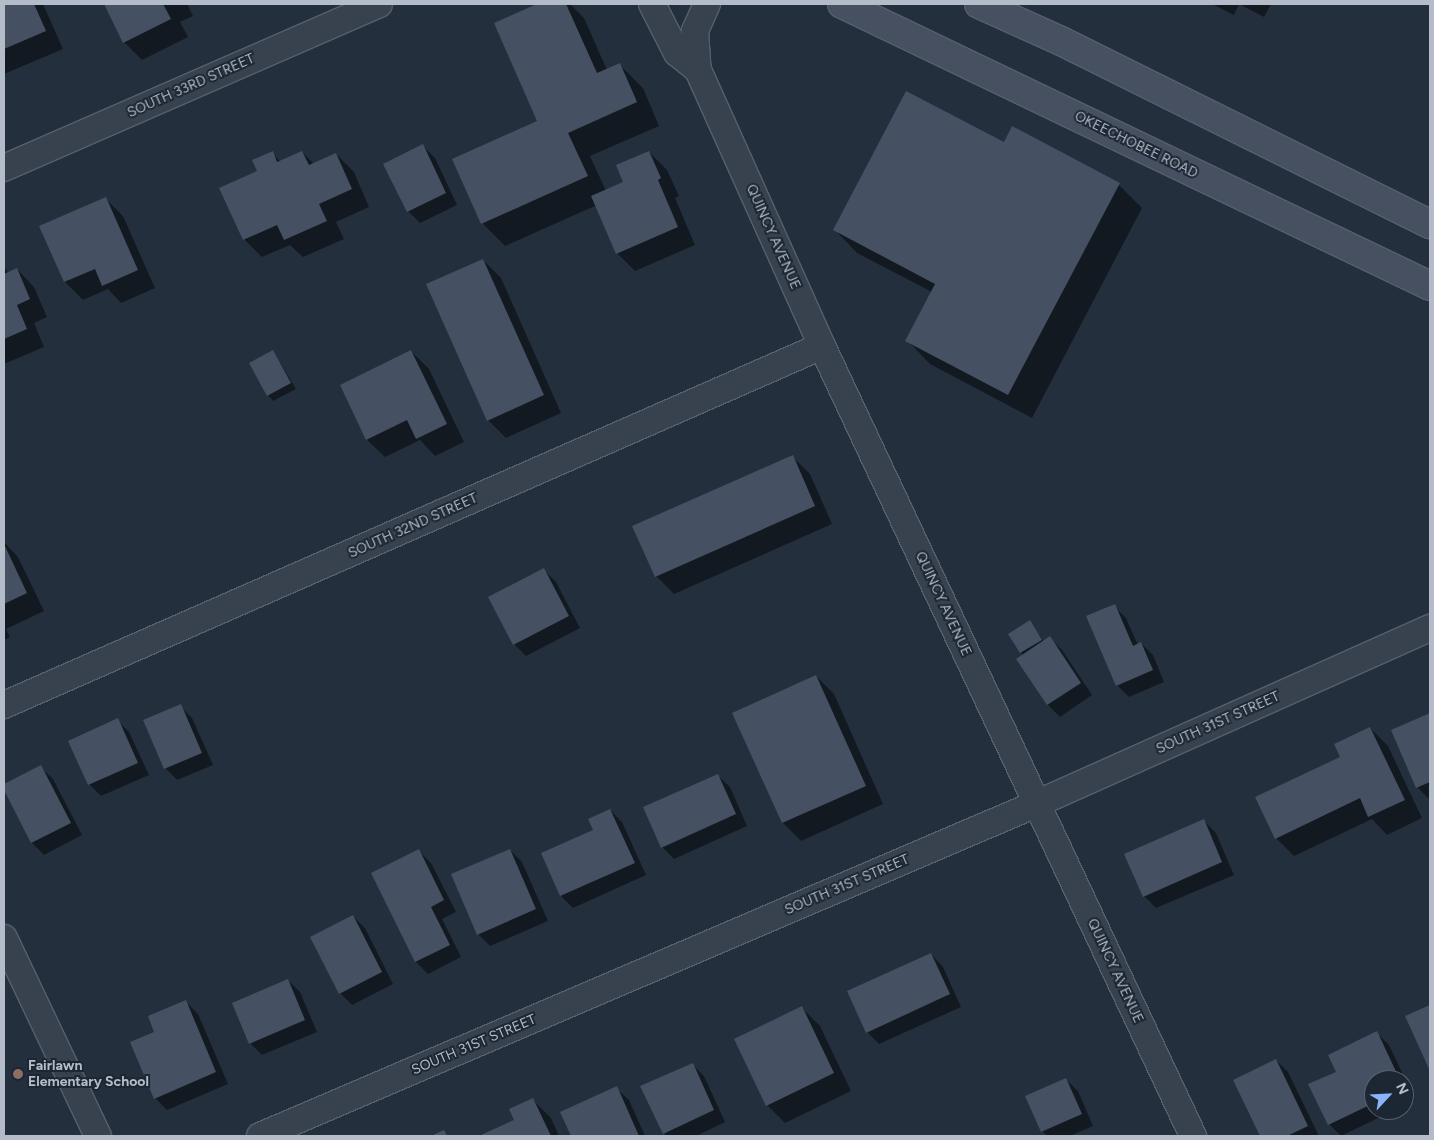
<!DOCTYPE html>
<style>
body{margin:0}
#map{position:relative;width:1434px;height:1140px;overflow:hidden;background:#242f3e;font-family:Figtree,sans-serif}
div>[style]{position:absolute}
.shadow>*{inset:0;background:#0007}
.building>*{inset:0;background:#455162}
.roads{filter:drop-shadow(1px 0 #565f6c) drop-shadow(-1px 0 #565f6c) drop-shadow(0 1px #565f6c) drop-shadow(0 -1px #565f6c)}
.street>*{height:26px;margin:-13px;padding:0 13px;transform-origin:13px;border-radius:13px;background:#38414e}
.secondary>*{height:28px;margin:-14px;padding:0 14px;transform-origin:14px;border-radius:14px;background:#465061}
.dots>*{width:14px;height:14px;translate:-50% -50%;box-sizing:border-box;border:2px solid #1d2633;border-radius:50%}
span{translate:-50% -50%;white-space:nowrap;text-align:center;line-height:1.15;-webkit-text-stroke:4px #1d2633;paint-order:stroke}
.street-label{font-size:14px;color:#b4bcc9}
.poi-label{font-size:14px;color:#b4bcc9;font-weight:700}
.left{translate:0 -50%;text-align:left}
.frame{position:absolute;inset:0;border:5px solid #b4bcc9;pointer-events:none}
.north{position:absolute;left:1364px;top:1070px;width:50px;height:50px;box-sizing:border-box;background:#1d2633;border:1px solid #59626f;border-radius:50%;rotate:65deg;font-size:14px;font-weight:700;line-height:20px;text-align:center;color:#b4bcc9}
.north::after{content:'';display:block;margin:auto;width:18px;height:22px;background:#8ab4f8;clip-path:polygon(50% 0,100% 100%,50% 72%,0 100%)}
</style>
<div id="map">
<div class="shadow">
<i style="clip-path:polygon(4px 4px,43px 4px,63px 49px,4px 74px)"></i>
<i style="clip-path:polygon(105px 4px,187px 4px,193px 16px,180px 22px,188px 37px,142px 60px,124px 42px)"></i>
<i style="clip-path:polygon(540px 4px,570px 4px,584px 18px,607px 70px,620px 65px,643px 88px,659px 126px,590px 156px,606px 191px,625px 183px,649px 152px,667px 170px,679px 196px,675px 198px,695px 245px,635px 271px,617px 253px,597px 205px,505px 246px,482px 223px,539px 122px,495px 24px)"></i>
<i style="clip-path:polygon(1212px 4px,1271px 4px,1264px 17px,1239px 4px,1234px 15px)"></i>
<i style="clip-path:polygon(1013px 128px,1119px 185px,1142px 208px,1032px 418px,930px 364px,907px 340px,932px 292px,857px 253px,834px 229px,1004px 144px)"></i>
<i style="clip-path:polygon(423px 146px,435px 158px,457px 205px,420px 223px,408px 211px)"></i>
<i style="clip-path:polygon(302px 152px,314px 164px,336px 154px,354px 172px,369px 207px,336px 222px,344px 239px,303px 257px,290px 245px,262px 257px,244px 239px,259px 172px,272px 153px,281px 162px)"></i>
<i style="clip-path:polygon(105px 198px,123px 216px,155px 288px,121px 303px,108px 289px,83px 300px,65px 282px,41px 227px)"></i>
<i style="clip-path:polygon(483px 260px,501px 278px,561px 413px,506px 438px,488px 420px)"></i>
<i style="clip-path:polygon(4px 266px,8px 273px,17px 269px,34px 287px,47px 317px,34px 323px,44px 347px,4px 364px)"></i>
<i style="clip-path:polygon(273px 351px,296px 389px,273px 401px,268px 395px)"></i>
<i style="clip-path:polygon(411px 351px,429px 369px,464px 442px,435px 456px,420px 440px,385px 457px,367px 440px,341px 385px)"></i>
<i style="clip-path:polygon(792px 456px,810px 474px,832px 524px,674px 594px,656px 576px)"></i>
<i style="clip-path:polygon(4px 542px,18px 557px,44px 611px,6px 629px,10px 637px,4px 640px)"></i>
<i style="clip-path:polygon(544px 570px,556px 582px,580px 628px,526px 656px,514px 644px,490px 598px)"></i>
<i style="clip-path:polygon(1114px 606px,1126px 618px,1138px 645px,1141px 643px,1153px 655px,1164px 682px,1129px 697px,1117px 685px)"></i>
<i style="clip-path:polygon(1030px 622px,1044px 642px,1050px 638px,1062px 650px,1092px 695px,1060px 717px,1048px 705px,1021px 652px)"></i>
<i style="clip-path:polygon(816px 676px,834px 694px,883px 804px,801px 841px,783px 823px,734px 713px)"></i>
<i style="clip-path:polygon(180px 706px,192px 718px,213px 765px,177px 780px,165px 768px)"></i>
<i style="clip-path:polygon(1430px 714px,1430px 799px,1429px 799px,1417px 787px,1393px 731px)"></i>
<i style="clip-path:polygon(117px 720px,129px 732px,149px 775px,101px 796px,89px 784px)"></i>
<i style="clip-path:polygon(1370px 728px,1388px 746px,1422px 818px,1387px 835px,1372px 819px,1294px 856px,1276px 838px,1341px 757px)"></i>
<i style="clip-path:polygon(40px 767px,53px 779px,82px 835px,44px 855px,32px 843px,4px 788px)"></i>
<i style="clip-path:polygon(717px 775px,730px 787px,747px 826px,674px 859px,662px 847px)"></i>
<i style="clip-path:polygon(610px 810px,622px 822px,646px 875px,573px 908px,561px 896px,595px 830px)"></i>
<i style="clip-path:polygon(1204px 821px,1216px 833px,1234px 875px,1156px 908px,1144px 896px)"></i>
<i style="clip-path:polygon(510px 850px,522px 862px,548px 921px,490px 946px,478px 934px)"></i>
<i style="clip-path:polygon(419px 851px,431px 863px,456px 912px,442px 919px,461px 957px,428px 974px,416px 962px)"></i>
<i style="clip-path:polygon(353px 916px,365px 928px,393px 984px,352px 1005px,340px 993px)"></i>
<i style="clip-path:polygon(931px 954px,943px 967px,961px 1007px,879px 1044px,867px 1032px)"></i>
<i style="clip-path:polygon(288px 980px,300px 992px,317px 1032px,262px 1055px,250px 1043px)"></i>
<i style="clip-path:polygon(186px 1002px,198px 1014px,228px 1084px,167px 1110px,155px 1098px)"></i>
<i style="clip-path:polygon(1430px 1006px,1430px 1068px,1407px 1017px)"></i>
<i style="clip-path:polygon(802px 1008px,820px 1026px,851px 1091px,785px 1123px,767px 1105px)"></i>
<i style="clip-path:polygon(1377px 1033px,1389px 1045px,1415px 1100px,1404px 1106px,1404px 1080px,1374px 1080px,1374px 1110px,1395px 1110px,1341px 1136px,1329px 1124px)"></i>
<i style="clip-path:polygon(1276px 1060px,1288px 1072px,1319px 1136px,1261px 1136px,1234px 1080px)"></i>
<i style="clip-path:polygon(692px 1064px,704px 1076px,725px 1122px,696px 1136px,667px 1136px,664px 1133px)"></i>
<i style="clip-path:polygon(1065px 1079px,1078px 1091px,1093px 1126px,1070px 1136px,1047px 1136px,1042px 1131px)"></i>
<i style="clip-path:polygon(616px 1088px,629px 1100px,645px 1136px,572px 1136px,561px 1112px)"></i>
<i style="clip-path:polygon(533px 1100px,551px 1118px,559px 1136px,482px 1136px,516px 1121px)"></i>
</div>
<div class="building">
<i style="clip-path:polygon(4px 4px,34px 4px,46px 31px,4px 49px)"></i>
<i style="clip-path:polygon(104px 4px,163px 4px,171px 19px,123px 43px)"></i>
<i style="clip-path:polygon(537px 4px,566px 4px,597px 73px,620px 63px,637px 102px,568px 133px,588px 176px,481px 224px,452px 159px,537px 121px,494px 23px)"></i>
<i style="clip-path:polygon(906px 91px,1004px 142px,1012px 126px,1120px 183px,1008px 395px,905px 341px,935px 284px,833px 230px)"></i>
<i style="clip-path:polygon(423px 144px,446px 193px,407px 212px,383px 164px)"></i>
<i style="clip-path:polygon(273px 151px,277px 162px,302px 151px,309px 165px,336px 153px,352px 189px,319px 204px,327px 221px,284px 240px,277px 225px,243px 240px,219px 188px,257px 171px,252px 160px)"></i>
<i style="clip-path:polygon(649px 151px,661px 178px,658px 180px,678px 227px,616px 254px,591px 196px,623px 182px,616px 165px)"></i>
<i style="clip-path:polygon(106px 197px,138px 270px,102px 286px,95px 269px,64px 282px,39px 226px)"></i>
<i style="clip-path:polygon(483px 259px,544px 395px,487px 421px,426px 284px)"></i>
<i style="clip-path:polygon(17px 268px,30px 299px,17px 305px,27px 329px,4px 339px,4px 274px)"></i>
<i style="clip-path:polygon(273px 350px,291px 383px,267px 396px,249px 363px)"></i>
<i style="clip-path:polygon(411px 350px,447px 424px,416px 439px,407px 420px,366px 440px,340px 385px)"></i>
<i style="clip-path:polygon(793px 455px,815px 506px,655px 577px,632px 526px)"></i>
<i style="clip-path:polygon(4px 544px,27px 593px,4px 604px)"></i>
<i style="clip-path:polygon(544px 568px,569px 616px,513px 645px,488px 597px)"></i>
<i style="clip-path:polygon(1115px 604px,1133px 646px,1141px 642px,1153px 670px,1116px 686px,1086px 616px)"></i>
<i style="clip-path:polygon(1030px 620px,1042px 640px,1020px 653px,1008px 634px)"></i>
<i style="clip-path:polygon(1050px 636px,1081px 683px,1047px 705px,1016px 659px)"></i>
<i style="clip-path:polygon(816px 675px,866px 786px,782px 823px,732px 713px)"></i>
<i style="clip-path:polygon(181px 704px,202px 753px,164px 769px,143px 720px)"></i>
<i style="clip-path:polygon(1430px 713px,1430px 782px,1416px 788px,1391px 730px)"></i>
<i style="clip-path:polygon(118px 718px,138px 763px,88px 785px,68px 741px)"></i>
<i style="clip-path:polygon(1370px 727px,1405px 800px,1368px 817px,1360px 798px,1275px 839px,1255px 797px,1340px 757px,1334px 744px)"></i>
<i style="clip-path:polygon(41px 765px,71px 823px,31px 843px,4px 790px,4px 784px)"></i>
<i style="clip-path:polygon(718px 774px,736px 814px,661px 848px,643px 807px)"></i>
<i style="clip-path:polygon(610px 809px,635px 863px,560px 896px,541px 853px,593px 830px,588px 819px)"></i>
<i style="clip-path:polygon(1204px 819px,1222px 862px,1143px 897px,1124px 854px)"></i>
<i style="clip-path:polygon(419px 849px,444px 900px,431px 907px,450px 945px,415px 962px,371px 873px)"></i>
<i style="clip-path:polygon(510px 849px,536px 909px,477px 935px,451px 874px)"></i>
<i style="clip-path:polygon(353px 915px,382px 972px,339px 994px,310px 937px)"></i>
<i style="clip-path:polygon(931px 953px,950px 994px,866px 1033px,847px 991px)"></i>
<i style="clip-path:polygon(288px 979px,305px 1020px,249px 1044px,232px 1003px)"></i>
<i style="clip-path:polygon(186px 1000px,216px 1072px,154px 1099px,130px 1042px,154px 1032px,148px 1016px)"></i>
<i style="clip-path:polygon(1430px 1005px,1430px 1071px,1405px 1016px)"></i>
<i style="clip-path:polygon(802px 1006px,834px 1073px,766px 1106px,734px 1039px)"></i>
<i style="clip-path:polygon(1377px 1031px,1400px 1080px,1374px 1080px,1374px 1103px,1328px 1125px,1308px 1084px,1336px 1072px,1328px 1055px)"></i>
<i style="clip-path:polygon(1276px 1059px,1308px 1126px,1287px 1136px,1260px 1136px,1233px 1080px)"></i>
<i style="clip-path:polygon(693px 1063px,714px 1110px,663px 1134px,640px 1086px)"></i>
<i style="clip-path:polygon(1066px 1078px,1082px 1114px,1041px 1132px,1025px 1096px)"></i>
<i style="clip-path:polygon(617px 1086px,639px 1136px,571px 1136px,560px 1112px)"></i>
<i style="clip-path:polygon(533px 1098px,551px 1136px,479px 1136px,514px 1120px,509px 1109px)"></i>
<i style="clip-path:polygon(444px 1130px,447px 1136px,431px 1136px)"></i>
</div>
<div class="roads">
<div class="street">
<i style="left:652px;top:4px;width:55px;rotate:63deg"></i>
<i style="left:677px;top:53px;width:27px;rotate:39deg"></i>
<i style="left:707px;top:4px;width:30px;rotate:114deg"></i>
<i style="left:695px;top:31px;width:39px;rotate:86deg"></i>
<i style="left:698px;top:70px;width:303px;rotate:65.8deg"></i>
<i style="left:822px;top:346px;width:873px;rotate:64.84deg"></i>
<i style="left:4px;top:168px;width:409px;rotate:-23.6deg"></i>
<i style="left:4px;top:705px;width:893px;rotate:-23.7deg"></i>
<i style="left:4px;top:938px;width:219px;rotate:64.6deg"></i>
<i style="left:260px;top:1136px;width:844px;rotate:-23.16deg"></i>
<i style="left:1036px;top:804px;width:432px;rotate:-24.1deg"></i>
</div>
<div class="secondary">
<i style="left:842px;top:4px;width:652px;rotate:25.62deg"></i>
<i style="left:979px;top:4px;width:90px;rotate:24.3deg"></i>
<i style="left:1061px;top:41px;width:412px;rotate:26.4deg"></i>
</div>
</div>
<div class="dots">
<i style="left:18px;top:1074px;background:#8d6e63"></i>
</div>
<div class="street-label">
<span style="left:191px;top:86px;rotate:-24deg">SOUTH 33RD STREET</span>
<span style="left:1136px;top:145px;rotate:26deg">OKEECHOBEE ROAD</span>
<span style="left:773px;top:237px;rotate:66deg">QUINCY AVENUE</span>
<span style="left:413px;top:526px;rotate:-24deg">SOUTH 32ND STREET</span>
<span style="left:943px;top:604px;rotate:65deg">QUINCY AVENUE</span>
<span style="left:1218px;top:723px;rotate:-24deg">SOUTH 31ST STREET</span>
<span style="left:847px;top:885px;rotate:-23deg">SOUTH 31ST STREET</span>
<span style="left:1115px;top:971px;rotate:65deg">QUINCY AVENUE</span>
<span style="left:474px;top:1045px;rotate:-23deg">SOUTH 31ST STREET</span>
</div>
<div class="poi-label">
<span class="left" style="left:28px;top:1074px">Fairlawn<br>Elementary School</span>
</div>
<div class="frame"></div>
<div class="north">N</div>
</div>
